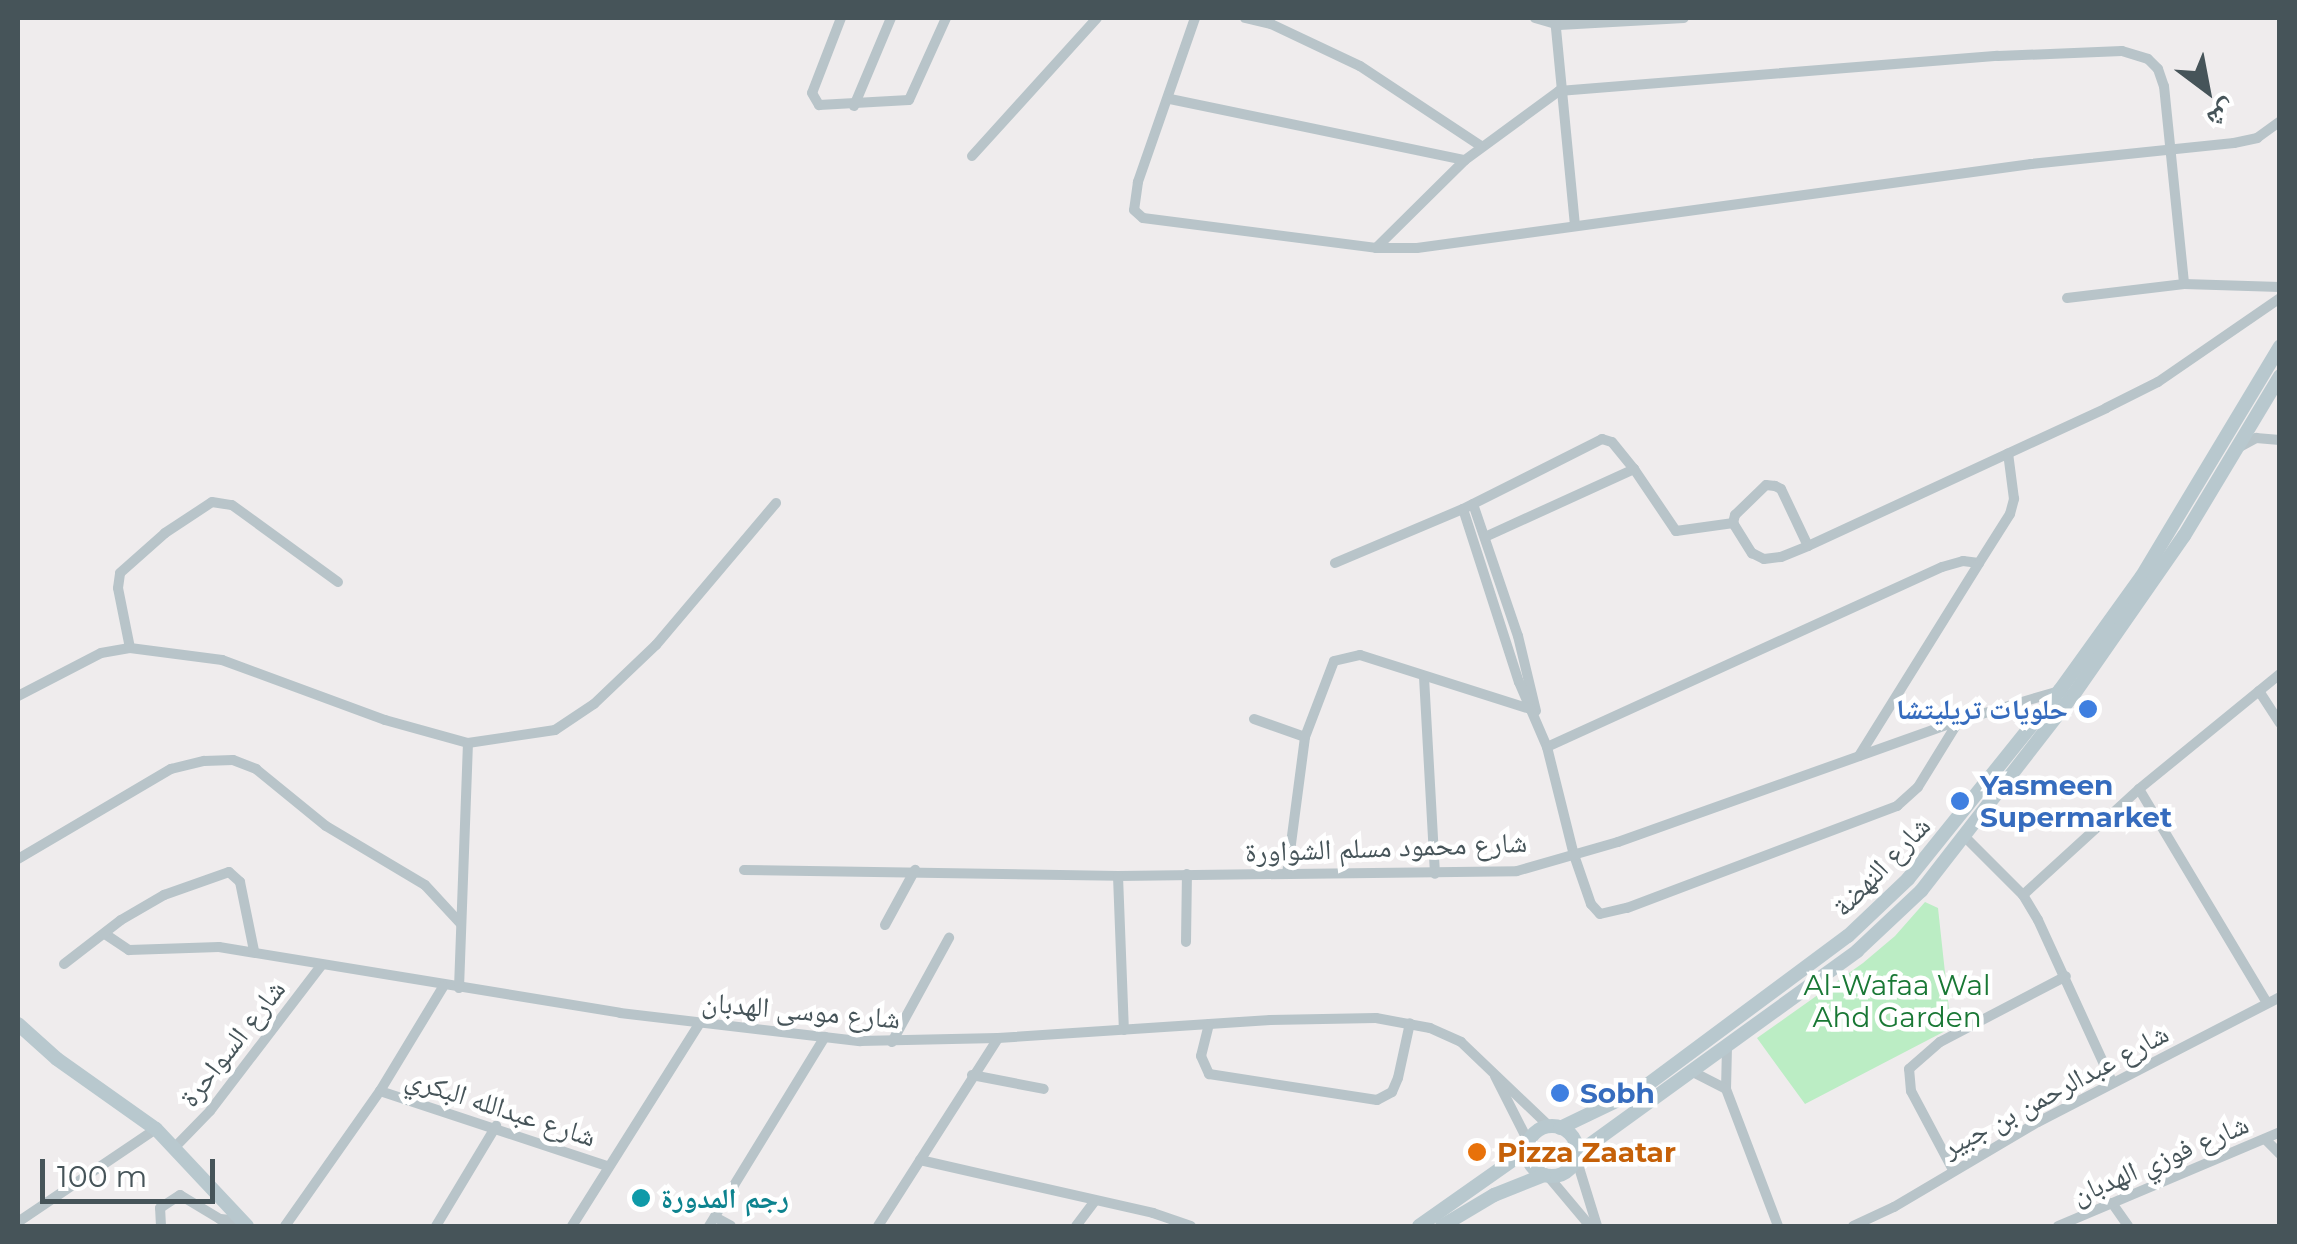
<!DOCTYPE html>
<meta charset="utf-8">
<style>
body{margin:0}
#map{position:relative;width:2297px;height:1244px;overflow:hidden;background:#efeced;font-family:Montserrat,"Noto Naskh Arabic",sans-serif}
div>[style]{position:absolute}
.green>*{inset:0;background:#bbedc4}
.street>*{height:10px;margin:-5px;padding:0 5px;transform-origin:5px;border-radius:5px;background:#b8c4c9}
.secondary>*{height:14px;margin:-7px;padding:0 7px;transform-origin:7px;border-radius:7px;background:#b8c8ce}
.secondary>.ring{margin:-7px;padding:0;box-sizing:content-box;background:none;border:14px solid #b8c8ce;border-radius:50%}
.dots>*{width:28px;height:28px;translate:-50% -50%;box-sizing:border-box;border:5px solid #fff;border-radius:50%}
span{translate:-50% -50%;white-space:nowrap;text-align:center;line-height:1.15;-webkit-text-stroke:9px #fff;paint-order:stroke}
.shop-label{font-size:28px;color:#366cbe;font-weight:700}
.right{translate:-100% -50%;text-align:right}
.left{translate:0 -50%;text-align:left}
.street-label{font-size:28px;color:#465459}
.park-label{font-size:28px;color:#197835}
.food-label{font-size:28px;color:#c56008;font-weight:700}
.culture-label{font-size:28px;color:#0d838f;font-weight:700}
.frame{position:absolute;inset:0;border:20px solid #465459;pointer-events:none}
.north{position:absolute;left:2157px;top:40px;width:100px;height:100px;-webkit-text-stroke:8px #fff;paint-order:stroke;rotate:148deg;font-size:28px;font-weight:700;line-height:40px;text-align:center;color:#465459}
.north::after{content:'';display:block;margin:auto;width:35px;height:45px;background:#465459;clip-path:polygon(50% 0,100% 100%,50% 72%,0 100%)}
.scale{position:absolute;left:40px;top:1159px;width:175px;height:45px;box-sizing:border-box;border:5px solid #465459;border-top:0;padding-left:12px;font-size:30px;line-height:35px;white-space:nowrap;color:#465459;-webkit-text-stroke:8px #fff;paint-order:stroke}
</style>
<div id="map">
<div class="green">
<i style="clip-path:polygon(1925px 902px,1938px 908px,1951px 1028px,1805px 1104px,1757px 1038px,1863px 963px,1895px 936px)"></i>
</div>
<div class="street">
<i style="left:841px;top:18px;width:80px;rotate:111.1deg"></i>
<i style="left:812px;top:93px;width:14px;rotate:60deg"></i>
<i style="left:819px;top:105px;width:90px;rotate:-3.2deg"></i>
<i style="left:909px;top:100px;width:90px;rotate:-65.7deg"></i>
<i style="left:1195px;top:18px;width:174px;rotate:109.2deg"></i>
<i style="left:1138px;top:182px;width:28px;rotate:98deg"></i>
<i style="left:1134px;top:210px;width:12px;rotate:42deg"></i>
<i style="left:1143px;top:218px;width:235px;rotate:7.3deg"></i>
<i style="left:1376px;top:248px;width:125px;rotate:-44.7deg"></i>
<i style="left:1465px;top:160px;width:117px;rotate:-36.3deg"></i>
<i style="left:1559px;top:91px;width:440px;rotate:-4.6deg"></i>
<i style="left:1998px;top:56px;width:124px;rotate:-2.3deg"></i>
<i style="left:2122px;top:51px;width:27px;rotate:17deg"></i>
<i style="left:2148px;top:59px;width:14px;rotate:45deg"></i>
<i style="left:2158px;top:69px;width:18px;rotate:71deg"></i>
<i style="left:2164px;top:86px;width:199px;rotate:84.2deg"></i>
<i style="left:2184px;top:284px;width:96px;rotate:1.8deg"></i>
<i style="left:1245px;top:18px;width:27px;rotate:13deg"></i>
<i style="left:1271px;top:24px;width:98px;rotate:25.3deg"></i>
<i style="left:1360px;top:66px;width:145px;rotate:33.5deg"></i>
<i style="left:1535px;top:18px;width:25px;rotate:16deg"></i>
<i style="left:1559px;top:25px;width:125px;rotate:-3.2deg"></i>
<i style="left:1555px;top:18px;width:208px;rotate:84.5deg"></i>
<i style="left:1170px;top:99px;width:301px;rotate:11.7deg"></i>
<i style="left:854px;top:106px;width:95px;rotate:-67.2deg"></i>
<i style="left:972px;top:156px;width:186px;rotate:-47.8deg"></i>
<i style="left:1376px;top:248px;width:41px"></i>
<i style="left:1417px;top:248px;width:620px;rotate:-7.79deg"></i>
<i style="left:2031px;top:164px;width:204px;rotate:-5.9deg"></i>
<i style="left:2234px;top:143px;width:24px;rotate:-12deg"></i>
<i style="left:2257px;top:138px;width:29px;rotate:-36deg"></i>
<i style="left:2067px;top:298px;width:118px;rotate:-6.8deg"></i>
<i style="left:2238px;top:448px;width:21px;rotate:-29deg"></i>
<i style="left:2256px;top:438px;width:24px;rotate:5deg"></i>
<i style="left:1473px;top:504px;width:139px;rotate:71.2deg"></i>
<i style="left:1518px;top:636px;width:77px;rotate:76.5deg"></i>
<i style="left:1463px;top:509px;width:182px;rotate:72.1deg"></i>
<i style="left:1519px;top:682px;width:71px;rotate:66.7deg"></i>
<i style="left:1547px;top:747px;width:111px;rotate:76deg"></i>
<i style="left:1574px;top:855px;width:52px;rotate:70.9deg"></i>
<i style="left:1591px;top:904px;width:13px;rotate:48deg"></i>
<i style="left:1600px;top:914px;width:28px;rotate:-13deg"></i>
<i style="left:1627px;top:908px;width:289px;rotate:-20.7deg"></i>
<i style="left:1897px;top:806px;width:28px;rotate:-42deg"></i>
<i style="left:1918px;top:787px;width:76px;rotate:-58.4deg"></i>
<i style="left:1485px;top:537px;width:164px;rotate:-24.5deg"></i>
<i style="left:1808px;top:546px;width:63px;rotate:-115.3deg"></i>
<i style="left:1781px;top:489px;width:7px;rotate:-153deg"></i>
<i style="left:1775px;top:486px;width:9px;rotate:-174deg"></i>
<i style="left:1766px;top:485px;width:43px;rotate:135.9deg"></i>
<i style="left:1735px;top:515px;width:8px;rotate:104deg"></i>
<i style="left:1733px;top:523px;width:36px;rotate:58deg"></i>
<i style="left:1752px;top:553px;width:13px;rotate:27deg"></i>
<i style="left:1764px;top:559px;width:17px;rotate:-7deg"></i>
<i style="left:1781px;top:557px;width:29px;rotate:-22deg"></i>
<i style="left:1808px;top:546px;width:328px;rotate:-24.8deg"></i>
<i style="left:2106px;top:408px;width:58px;rotate:-26.6deg"></i>
<i style="left:2158px;top:382px;width:148px;rotate:-34.5deg"></i>
<i style="left:1335px;top:563px;width:139px;rotate:-22.9deg"></i>
<i style="left:1463px;top:509px;width:156px;rotate:-26.7deg"></i>
<i style="left:1602px;top:439px;width:10px;rotate:17deg"></i>
<i style="left:1612px;top:442px;width:35px;rotate:51deg"></i>
<i style="left:1634px;top:469px;width:75px;rotate:55.9deg"></i>
<i style="left:1676px;top:531px;width:58px;rotate:-8deg"></i>
<i style="left:130px;top:648px;width:61px;rotate:-101.3deg"></i>
<i style="left:118px;top:588px;width:15px;rotate:-82deg"></i>
<i style="left:120px;top:573px;width:60px;rotate:-41.6deg"></i>
<i style="left:165px;top:533px;width:56px;rotate:-33.4deg"></i>
<i style="left:212px;top:502px;width:20px;rotate:9deg"></i>
<i style="left:232px;top:505px;width:131px;rotate:36deg"></i>
<i style="left:1424px;top:677px;width:197px;rotate:86.8deg"></i>
<i style="left:2259px;top:691px;width:38px;rotate:57deg"></i>
<i style="left:18px;top:696px;width:93px;rotate:-27.4deg"></i>
<i style="left:101px;top:653px;width:29px;rotate:-10deg"></i>
<i style="left:130px;top:648px;width:93px;rotate:7.4deg"></i>
<i style="left:222px;top:660px;width:174px;rotate:20.2deg"></i>
<i style="left:385px;top:720px;width:86px;rotate:15.5deg"></i>
<i style="left:468px;top:743px;width:88px;rotate:-8.5deg"></i>
<i style="left:555px;top:730px;width:47px;rotate:-33.7deg"></i>
<i style="left:594px;top:704px;width:86px;rotate:-43.6deg"></i>
<i style="left:656px;top:645px;width:186px;rotate:-49.8deg"></i>
<i style="left:1254px;top:719px;width:54px;rotate:19.4deg"></i>
<i style="left:1547px;top:747px;width:434px;rotate:-24.5deg"></i>
<i style="left:1942px;top:567px;width:22px;rotate:-16deg"></i>
<i style="left:1963px;top:561px;width:16px;rotate:7deg"></i>
<i style="left:1979px;top:563px;width:58px;rotate:-57.7deg"></i>
<i style="left:2010px;top:514px;width:16px;rotate:-75deg"></i>
<i style="left:2014px;top:499px;width:46px;rotate:-97.4deg"></i>
<i style="left:1859px;top:756px;width:227px;rotate:-58.1deg"></i>
<i style="left:2139px;top:789px;width:249px;rotate:59.1deg"></i>
<i style="left:1965px;top:837px;width:82px;rotate:45deg"></i>
<i style="left:2023px;top:895px;width:29px;rotate:59deg"></i>
<i style="left:2038px;top:920px;width:178px;rotate:65.4deg"></i>
<i style="left:18px;top:859px;width:178px;rotate:-30.5deg"></i>
<i style="left:171px;top:769px;width:34px;rotate:-14deg"></i>
<i style="left:204px;top:761px;width:29px;rotate:-2deg"></i>
<i style="left:233px;top:760px;width:25px;rotate:21deg"></i>
<i style="left:256px;top:769px;width:90px;rotate:39.2deg"></i>
<i style="left:326px;top:826px;width:115px;rotate:30.8deg"></i>
<i style="left:425px;top:885px;width:53px;rotate:47.3deg"></i>
<i style="left:744px;top:870px;width:374px;rotate:0.9deg"></i>
<i style="left:1118px;top:876px;width:399px;rotate:-0.7deg"></i>
<i style="left:1517px;top:871px;width:105px;rotate:-16deg"></i>
<i style="left:1618px;top:842px;width:361px;rotate:-19.6deg"></i>
<i style="left:1958px;top:721px;width:105px;rotate:-16.5deg"></i>
<i style="left:1287px;top:874px;width:138px;rotate:-82.5deg"></i>
<i style="left:1305px;top:737px;width:81px;rotate:-69.1deg"></i>
<i style="left:1334px;top:661px;width:27px;rotate:-13deg"></i>
<i style="left:1360px;top:655px;width:178px;rotate:17.6deg"></i>
<i style="left:1118px;top:876px;width:154px;rotate:87.8deg"></i>
<i style="left:2023px;top:895px;width:157px;rotate:-42.4deg"></i>
<i style="left:2139px;top:789px;width:182px;rotate:-39.2deg"></i>
<i style="left:885px;top:925px;width:63px;rotate:-61.4deg"></i>
<i style="left:105px;top:934px;width:29px;rotate:34deg"></i>
<i style="left:129px;top:950px;width:90px;rotate:-1.9deg"></i>
<i style="left:219px;top:947px;width:406px;rotate:9.3deg"></i>
<i style="left:620px;top:1013px;width:242px;rotate:6.7deg"></i>
<i style="left:860px;top:1041px;width:138px;rotate:-1.2deg"></i>
<i style="left:998px;top:1038px;width:273px;rotate:-3.8deg"></i>
<i style="left:1270px;top:1020px;width:106px;rotate:-1.1deg"></i>
<i style="left:1376px;top:1018px;width:55px;rotate:10.5deg"></i>
<i style="left:1430px;top:1028px;width:34px;rotate:24deg"></i>
<i style="left:1461px;top:1042px;width:123px;rotate:43.7deg"></i>
<i style="left:1186px;top:942px;width:68px;rotate:-89.2deg"></i>
<i style="left:64px;top:964px;width:72px;rotate:-37.7deg"></i>
<i style="left:121px;top:920px;width:50px;rotate:-30.2deg"></i>
<i style="left:164px;top:895px;width:69px;rotate:-19.5deg"></i>
<i style="left:229px;top:872px;width:15px;rotate:42deg"></i>
<i style="left:240px;top:882px;width:70px;rotate:78.5deg"></i>
<i style="left:459px;top:988px;width:245px;rotate:-87.9deg"></i>
<i style="left:1209px;top:1024px;width:33px;rotate:104deg"></i>
<i style="left:1201px;top:1056px;width:20px;rotate:66deg"></i>
<i style="left:1209px;top:1074px;width:170px;rotate:8.8deg"></i>
<i style="left:1377px;top:1100px;width:17px;rotate:-28deg"></i>
<i style="left:1392px;top:1092px;width:15px;rotate:-67deg"></i>
<i style="left:1398px;top:1078px;width:56px;rotate:-77.7deg"></i>
<i style="left:892px;top:1042px;width:119px;rotate:-61.3deg"></i>
<i style="left:1727px;top:1046px;width:43px;rotate:91.3deg"></i>
<i style="left:1726px;top:1089px;width:147px;rotate:69.2deg"></i>
<i style="left:1691px;top:1071px;width:39px;rotate:27deg"></i>
<i style="left:972px;top:1075px;width:73px;rotate:11deg"></i>
<i style="left:1495px;top:1076px;width:75px;rotate:63.1deg"></i>
<i style="left:380px;top:1091px;width:239px;rotate:18.3deg"></i>
<i style="left:2265px;top:1139px;width:21px;rotate:45deg"></i>
<i style="left:176px;top:1146px;width:49px;rotate:-45.8deg"></i>
<i style="left:210px;top:1111px;width:183px;rotate:-52.6deg"></i>
<i style="left:1576px;top:1158px;width:71px;rotate:72.8deg"></i>
<i style="left:920px;top:1160px;width:239px;rotate:12.8deg"></i>
<i style="left:1153px;top:1213px;width:40px;rotate:18.9deg"></i>
<i style="left:1953px;top:1170px;width:89px;rotate:-118deg"></i>
<i style="left:1911px;top:1091px;width:22px;rotate:-95deg"></i>
<i style="left:1909px;top:1069px;width:41px;rotate:-41.1deg"></i>
<i style="left:1940px;top:1042px;width:142px;rotate:-27.6deg"></i>
<i style="left:1548px;top:1176px;width:65px;rotate:50deg"></i>
<i style="left:2112px;top:1203px;width:28px;rotate:55deg"></i>
<i style="left:715px;top:1217px;width:18px;rotate:29deg"></i>
<i style="left:18px;top:1222px;width:166px;rotate:-34deg"></i>
<i style="left:161px;top:1226px;width:18px;rotate:-93deg"></i>
<i style="left:160px;top:1208px;width:24px;rotate:-33deg"></i>
<i style="left:180px;top:1195px;width:47px;rotate:31deg"></i>
<i style="left:220px;top:1219px;width:23px;rotate:5deg"></i>
<i style="left:285px;top:1226px;width:165px;rotate:-54.9deg"></i>
<i style="left:380px;top:1091px;width:122px;rotate:-58.8deg"></i>
<i style="left:436px;top:1226px;width:117px;rotate:-59deg"></i>
<i style="left:572px;top:1226px;width:239px;rotate:-57.8deg"></i>
<i style="left:709px;top:1226px;width:222px;rotate:-58.5deg"></i>
<i style="left:878px;top:1226px;width:223px;rotate:-57.4deg"></i>
<i style="left:1076px;top:1226px;width:31px;rotate:-53deg"></i>
<i style="left:1853px;top:1226px;width:45px;rotate:-24.9deg"></i>
<i style="left:1894px;top:1207px;width:167px;rotate:-30.6deg"></i>
<i style="left:2038px;top:1122px;width:272px;rotate:-27.3deg"></i>
<i style="left:2058px;top:1226px;width:241px;rotate:-22.9deg"></i>
</div>
<div class="secondary">
<i style="left:18px;top:1024px;width:52px;rotate:41.9deg"></i>
<i style="left:57px;top:1059px;width:121px;rotate:35.3deg"></i>
<i style="left:156px;top:1129px;width:133px;rotate:46.8deg"></i>
<i class="ring" style="left:1527px;top:1126px;width:36px;height:36px"></i>
<i style="left:1560px;top:1128px;width:92px;rotate:-25.7deg"></i>
<i style="left:1643px;top:1088px;width:255px;rotate:-36.6deg"></i>
<i style="left:1848px;top:936px;width:83px;rotate:-43.5deg"></i>
<i style="left:1908px;top:879px;width:243px;rotate:-51.2deg"></i>
<i style="left:2060px;top:690px;width:140px;rotate:-54.3deg"></i>
<i style="left:2142px;top:576px;width:268px;rotate:-59deg"></i>
<i style="left:1577px;top:1154px;width:346px;rotate:-35.9deg"></i>
<i style="left:1857px;top:951px;width:88px;rotate:-43.2deg"></i>
<i style="left:1921px;top:891px;width:249px;rotate:-52.2deg"></i>
<i style="left:2074px;top:694px;width:193px;rotate:-55.2deg"></i>
<i style="left:2184px;top:536px;width:187px;rotate:-59deg"></i>
<i style="left:1419px;top:1226px;width:132px;rotate:-35.1deg"></i>
<i style="left:1442px;top:1226px;width:61px;rotate:-30.8deg"></i>
<i style="left:1494px;top:1195px;width:54px;rotate:-21.8deg"></i>
</div>
<div class="dots">
<i style="left:2088px;top:709px;background:#3f7fe0"></i>
<i style="left:1960px;top:801px;background:#3f7fe0"></i>
<i style="left:1560px;top:1093px;background:#3f7fe0"></i>
<i style="left:1477px;top:1152px;background:#e8710a"></i>
<i style="left:641px;top:1198px;background:#0f9aa8"></i>
</div>
<div class="shop-label">
<span class="right" style="left:2068px;top:709px">حلويات تريليتشا</span>
<span class="left" style="left:1980px;top:801px">Yasmeen<br>Supermarket</span>
<span class="left" style="left:1580px;top:1093px">Sobh</span>
</div>
<div class="street-label">
<span style="left:1386px;top:847px;rotate:-2deg">شارع محمود مسلم الشواورة</span>
<span style="left:1881px;top:866px;rotate:-46deg">شارع النهضة</span>
<span style="left:801px;top:1010px;rotate:5deg">شارع موسى الهدبان</span>
<span style="left:232px;top:1043px;rotate:-52deg">شارع السواحرة</span>
<span style="left:2055px;top:1090px;rotate:-28deg">شارع عبدالرحمن بن جبير</span>
<span style="left:501px;top:1107px;rotate:18deg">شارع عبدالله البكري</span>
<span style="left:2160px;top:1159px;rotate:-23deg">شارع فوزي الهدبان</span>
</div>
<div class="park-label">
<span style="left:1897px;top:1001px">Al-Wafaa Wal<br>Ahd Garden</span>
</div>
<div class="food-label">
<span class="left" style="left:1497px;top:1152px">Pizza Zaatar</span>
</div>
<div class="culture-label">
<span class="left" style="left:661px;top:1198px">رجم المدورة</span>
</div>
<div class="frame"></div>
<div class="north">ش</div>
<div class="scale">100 m</div>
</div>
